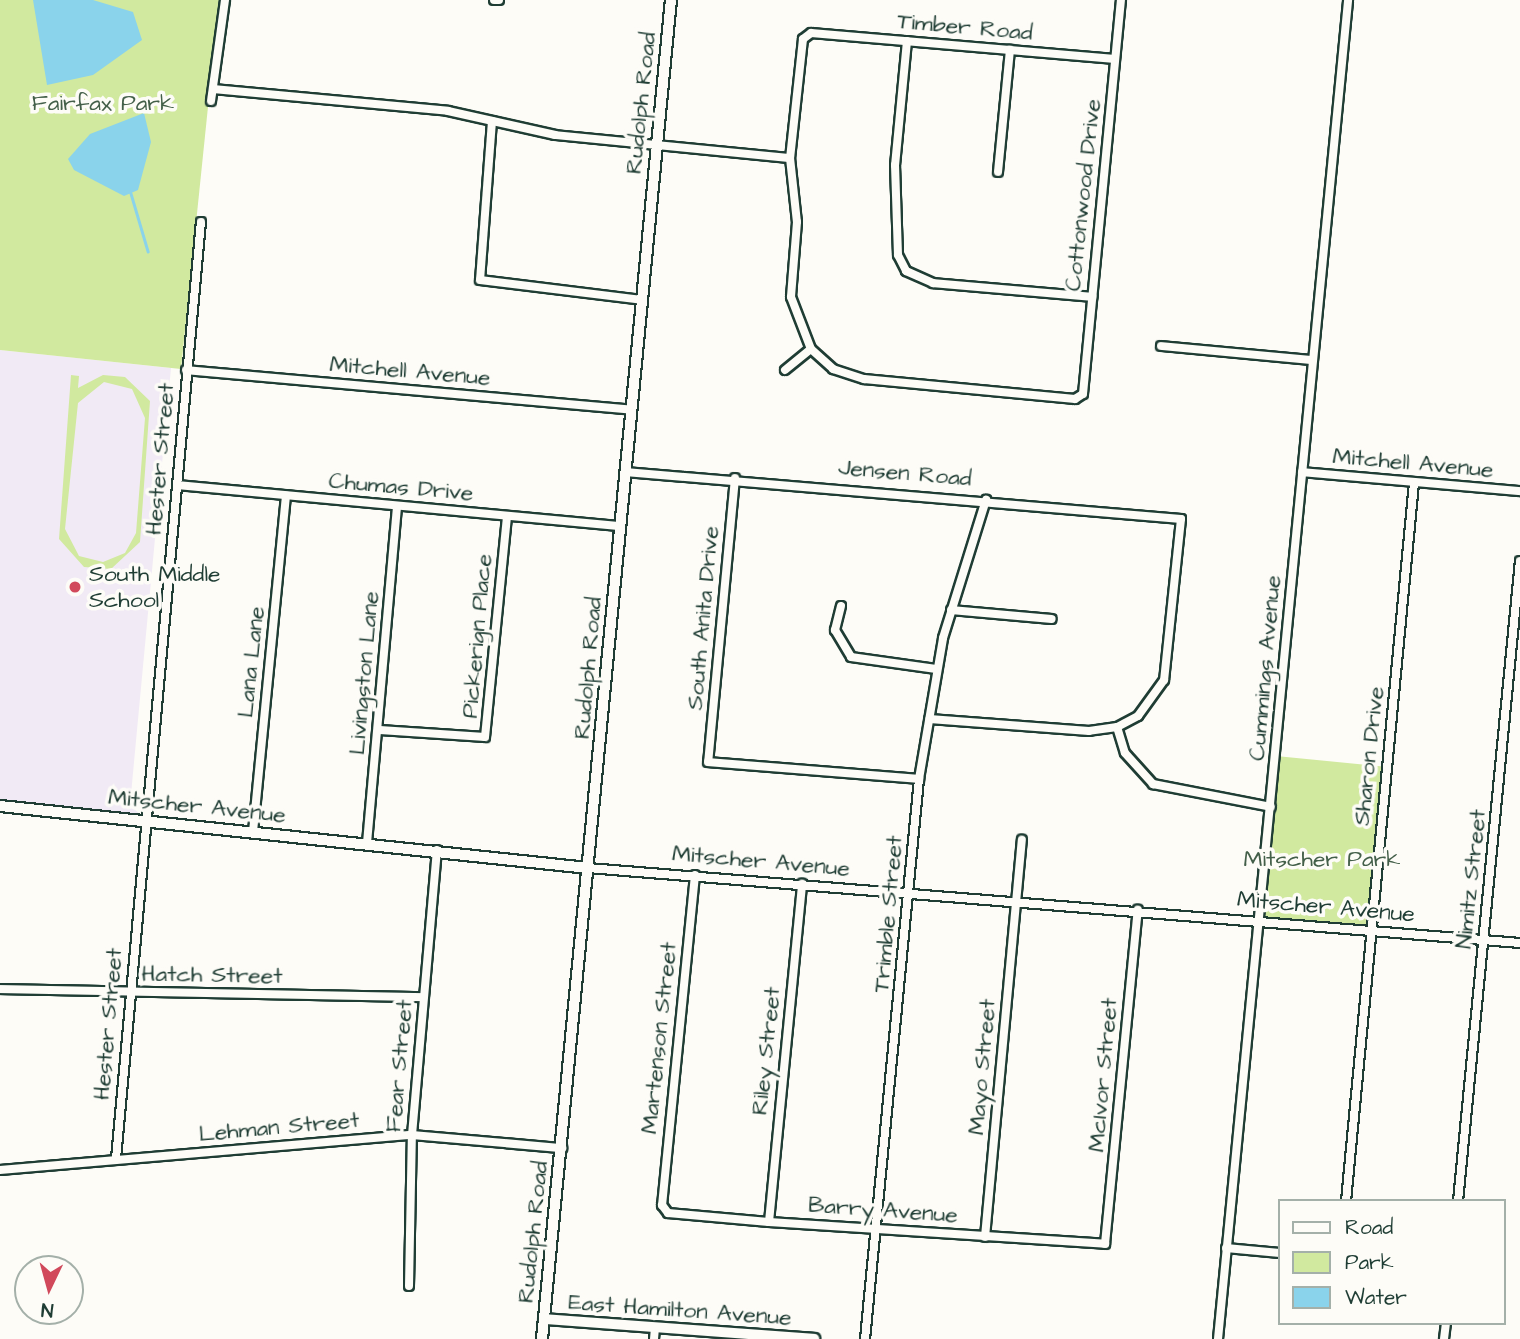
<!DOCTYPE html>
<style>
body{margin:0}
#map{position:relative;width:1520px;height:1339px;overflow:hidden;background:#fdfcf7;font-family:"Architects Daughter",sans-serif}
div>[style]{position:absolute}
.built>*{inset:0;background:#f1eaf5}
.green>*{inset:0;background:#d1e99f}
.water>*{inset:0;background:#8ad3eb}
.stream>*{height:2.5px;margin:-1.25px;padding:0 1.25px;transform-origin:1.25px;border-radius:1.25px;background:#8ad3eb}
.roads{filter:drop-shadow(2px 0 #1f3d34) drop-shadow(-2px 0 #1f3d34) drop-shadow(0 2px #1f3d34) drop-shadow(0 -2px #1f3d34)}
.minor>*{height:8px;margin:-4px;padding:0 4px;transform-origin:4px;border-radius:4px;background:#fdfcf7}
.tertiary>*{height:10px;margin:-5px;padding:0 5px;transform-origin:5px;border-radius:5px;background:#fdfcf7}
.dots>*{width:19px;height:19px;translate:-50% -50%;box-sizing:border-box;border:4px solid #fdfcf7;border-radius:50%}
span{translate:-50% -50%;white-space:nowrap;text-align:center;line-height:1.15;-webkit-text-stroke:7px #fdfcf7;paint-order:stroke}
.street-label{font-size:23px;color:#1f3d34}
.park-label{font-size:23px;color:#435f49}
.poi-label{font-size:23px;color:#1f3d34}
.left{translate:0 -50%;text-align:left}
.legend{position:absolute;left:1278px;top:1199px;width:228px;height:126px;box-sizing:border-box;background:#fdfcf7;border:2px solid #a4b0a9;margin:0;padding:9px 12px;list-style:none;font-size:21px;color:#1f3d34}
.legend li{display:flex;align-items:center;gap:14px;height:35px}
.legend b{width:35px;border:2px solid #a4b0a9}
.north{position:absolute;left:14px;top:1255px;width:70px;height:70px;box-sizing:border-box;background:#fdfcf7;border:2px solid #a4b0a9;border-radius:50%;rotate:185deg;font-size:19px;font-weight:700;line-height:28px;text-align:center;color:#1f3d34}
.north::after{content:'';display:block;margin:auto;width:24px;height:32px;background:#d1495b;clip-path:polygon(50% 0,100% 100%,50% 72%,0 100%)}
</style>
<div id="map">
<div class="built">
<i style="clip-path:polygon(0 350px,171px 368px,130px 805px,146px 820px,0 806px)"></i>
</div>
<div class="green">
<i style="clip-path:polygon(0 0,219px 0,181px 369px,0 350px)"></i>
<i style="clip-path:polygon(evenodd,71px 375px,79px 376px,78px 388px,103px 375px,125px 377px,150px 401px,140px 542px,111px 569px,84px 567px,59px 539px,71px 375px,104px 382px,132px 389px,145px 418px,136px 533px,125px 553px,103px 562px,79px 556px,65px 529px,78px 403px,104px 382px)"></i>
<i style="clip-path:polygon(1276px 756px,1388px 767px,1371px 930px,1258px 921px)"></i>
</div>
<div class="water">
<i style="clip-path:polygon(33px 0,93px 0,133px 12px,142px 40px,93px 75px,47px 85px)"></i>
<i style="clip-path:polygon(144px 113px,151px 142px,138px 190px,124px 196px,74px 170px,68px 159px,90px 134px)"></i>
</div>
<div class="stream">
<i style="left:130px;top:190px;width:64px;rotate:73.6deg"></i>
</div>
<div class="roads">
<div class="minor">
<i style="left:494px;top:0;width:5px"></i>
<i style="left:907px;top:41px;width:125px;rotate:95.5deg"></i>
<i style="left:895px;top:165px;width:90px;rotate:88.1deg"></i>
<i style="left:898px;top:255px;width:18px;rotate:63deg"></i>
<i style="left:906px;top:271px;width:30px;rotate:24deg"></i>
<i style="left:933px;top:283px;width:160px;rotate:5deg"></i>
<i style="left:1115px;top:59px;width:305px;rotate:-175.1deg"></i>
<i style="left:811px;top:33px;width:10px;rotate:143deg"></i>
<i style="left:803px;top:39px;width:120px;rotate:96.2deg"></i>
<i style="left:790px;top:158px;width:64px;rotate:83.8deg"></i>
<i style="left:797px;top:222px;width:75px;rotate:94.6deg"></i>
<i style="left:791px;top:297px;width:56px;rotate:69deg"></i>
<i style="left:811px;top:349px;width:30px;rotate:42deg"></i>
<i style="left:833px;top:369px;width:33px;rotate:18deg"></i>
<i style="left:864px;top:379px;width:212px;rotate:5.4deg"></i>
<i style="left:1075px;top:399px;width:9px;rotate:-32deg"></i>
<i style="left:1083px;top:394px;width:396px;rotate:-84.5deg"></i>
<i style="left:213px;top:89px;width:236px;rotate:5.3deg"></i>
<i style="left:448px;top:111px;width:110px;rotate:12.6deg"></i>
<i style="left:555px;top:135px;width:236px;rotate:5.6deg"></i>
<i style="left:211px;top:101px;width:102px;rotate:-82.1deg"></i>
<i style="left:492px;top:121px;width:159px;rotate:94.3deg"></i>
<i style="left:480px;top:280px;width:163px;rotate:7deg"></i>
<i style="left:998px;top:172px;width:123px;rotate:-84.4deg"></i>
<i style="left:1161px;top:346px;width:152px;rotate:5.3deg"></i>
<i style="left:186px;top:370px;width:447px;rotate:5.1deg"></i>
<i style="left:785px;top:370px;width:33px;rotate:-39deg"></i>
<i style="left:625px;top:472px;width:558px;rotate:4.83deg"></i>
<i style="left:1181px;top:519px;width:162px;rotate:96deg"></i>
<i style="left:1164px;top:680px;width:44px;rotate:125.8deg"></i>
<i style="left:1138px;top:716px;width:24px;rotate:152deg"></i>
<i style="left:1117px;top:727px;width:28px;rotate:172deg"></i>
<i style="left:1089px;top:731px;width:160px;rotate:-175.7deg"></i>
<i style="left:1302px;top:472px;width:219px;rotate:5deg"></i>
<i style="left:735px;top:478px;width:285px;rotate:95.4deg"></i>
<i style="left:708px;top:762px;width:212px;rotate:4.6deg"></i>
<i style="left:177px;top:485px;width:446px;rotate:5.3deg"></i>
<i style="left:841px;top:606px;width:25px;rotate:104deg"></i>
<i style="left:835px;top:630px;width:31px;rotate:59deg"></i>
<i style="left:851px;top:657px;width:86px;rotate:8deg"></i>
<i style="left:951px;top:610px;width:101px;rotate:5.1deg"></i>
<i style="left:1117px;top:727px;width:27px;rotate:73deg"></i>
<i style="left:1125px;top:753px;width:42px;rotate:47.9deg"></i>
<i style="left:1153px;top:784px;width:120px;rotate:11deg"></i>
<i style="left:380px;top:730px;width:105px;rotate:3.8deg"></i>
<i style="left:485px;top:737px;width:221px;rotate:-84.3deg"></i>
<i style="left:253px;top:832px;width:338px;rotate:-84.4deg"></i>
<i style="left:367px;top:843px;width:338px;rotate:-84.9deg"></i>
<i style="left:588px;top:868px;width:935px;rotate:4.6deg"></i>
<i style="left:695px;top:875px;width:332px;rotate:95.7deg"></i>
<i style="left:662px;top:1205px;width:10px;rotate:53deg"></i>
<i style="left:668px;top:1213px;width:101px;rotate:5.1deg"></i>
<i style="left:769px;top:1222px;width:337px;rotate:3.7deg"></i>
<i style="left:1105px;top:1244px;width:336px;rotate:-84.4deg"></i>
<i style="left:0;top:989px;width:423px;rotate:1.1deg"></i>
<i style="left:116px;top:1159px;width:941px;rotate:-84.82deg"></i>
<i style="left:0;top:1170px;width:413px;rotate:-4.9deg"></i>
<i style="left:412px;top:1135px;width:151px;rotate:5deg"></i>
<i style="left:1346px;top:1201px;width:721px;rotate:-84.59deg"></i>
<i style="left:1458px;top:1201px;width:643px;rotate:-84.47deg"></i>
<i style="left:769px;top:1222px;width:340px;rotate:-84.4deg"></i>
<i style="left:985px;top:1237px;width:399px;rotate:-84.7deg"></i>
<i style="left:1226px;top:1248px;width:54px;rotate:5.3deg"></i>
<i style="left:409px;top:1286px;width:151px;rotate:-88.9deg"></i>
<i style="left:412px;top:1135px;width:286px;rotate:-85deg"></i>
<i style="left:654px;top:1339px;width:12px;rotate:-85deg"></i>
<i style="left:865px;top:1339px;width:563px;rotate:-84.49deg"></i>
<i style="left:919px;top:779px;width:143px;rotate:-80.3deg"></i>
<i style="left:943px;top:638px;width:145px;rotate:-72.7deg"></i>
<i style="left:1218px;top:1339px;width:1345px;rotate:-84.45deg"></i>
<i style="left:1444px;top:1339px;width:16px;rotate:-83deg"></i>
</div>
<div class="tertiary">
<i style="left:0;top:806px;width:591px;rotate:6.02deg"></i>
<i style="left:544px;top:1319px;width:271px;rotate:4.2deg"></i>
<i style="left:542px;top:1339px;width:1345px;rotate:-84.5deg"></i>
</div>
</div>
<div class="dots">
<i style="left:75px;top:587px;background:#d1495b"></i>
</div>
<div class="street-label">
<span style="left:965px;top:27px;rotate:5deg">Timber Road</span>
<span style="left:641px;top:103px;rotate:-84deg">Rudolph Road</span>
<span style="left:1083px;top:195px;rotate:-84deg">Cottonwood Drive</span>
<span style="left:410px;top:371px;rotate:5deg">Mitchell Avenue</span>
<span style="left:160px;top:459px;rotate:-85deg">Hester Street</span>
<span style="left:1413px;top:463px;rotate:5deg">Mitchell Avenue</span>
<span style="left:905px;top:473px;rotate:5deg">Jensen Road</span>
<span style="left:401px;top:487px;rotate:5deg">Chumas Drive</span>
<span style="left:703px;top:618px;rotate:-85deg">South Anita Drive</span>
<span style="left:477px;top:636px;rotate:-85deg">Pickerign Place</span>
<span style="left:251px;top:662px;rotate:-84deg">Lana Lane</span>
<span style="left:588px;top:668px;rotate:-85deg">Rudolph Road</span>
<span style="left:1265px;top:668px;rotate:-85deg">Cummings Avenue</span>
<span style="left:364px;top:673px;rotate:-85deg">Livingston Lane</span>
<span style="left:1369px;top:756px;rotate:-84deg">Sharon Drive</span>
<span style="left:197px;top:806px;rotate:6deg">Mitscher Avenue</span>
<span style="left:761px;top:861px;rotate:5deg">Mitscher Avenue</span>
<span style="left:1471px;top:879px;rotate:-84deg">Nimitz Street</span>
<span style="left:1326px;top:907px;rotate:5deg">Mitscher Avenue</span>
<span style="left:888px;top:914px;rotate:-85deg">Trimble Street</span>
<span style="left:212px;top:975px;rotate:1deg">Hatch Street</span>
<span style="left:108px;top:1024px;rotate:-85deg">Hester Street</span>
<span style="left:659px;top:1038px;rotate:-84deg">Martenson Street</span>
<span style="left:766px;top:1051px;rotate:-84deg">Riley Street</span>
<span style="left:399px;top:1066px;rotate:-85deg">Fear Street</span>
<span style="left:982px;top:1067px;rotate:-85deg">Mayo Street</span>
<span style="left:1103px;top:1075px;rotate:-85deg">McIvor Street</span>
<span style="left:279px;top:1127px;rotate:-5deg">Lehman Street</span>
<span style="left:883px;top:1210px;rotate:4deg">Barry Avenue</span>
<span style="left:533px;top:1232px;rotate:-84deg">Rudolph Road</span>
<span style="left:680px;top:1310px;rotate:4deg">East Hamilton Avenue</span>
</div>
<div class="park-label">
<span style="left:103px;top:103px">Fairfax Park</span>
<span style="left:1322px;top:859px">Mitscher Park</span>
</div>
<div class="poi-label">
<span class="left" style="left:89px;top:587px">South Middle<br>School</span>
</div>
<ul class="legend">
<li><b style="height:9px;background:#fdfcf7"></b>Road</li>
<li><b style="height:19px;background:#d1e99f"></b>Park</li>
<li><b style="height:19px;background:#8ad3eb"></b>Water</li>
</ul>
<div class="north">N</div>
</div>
